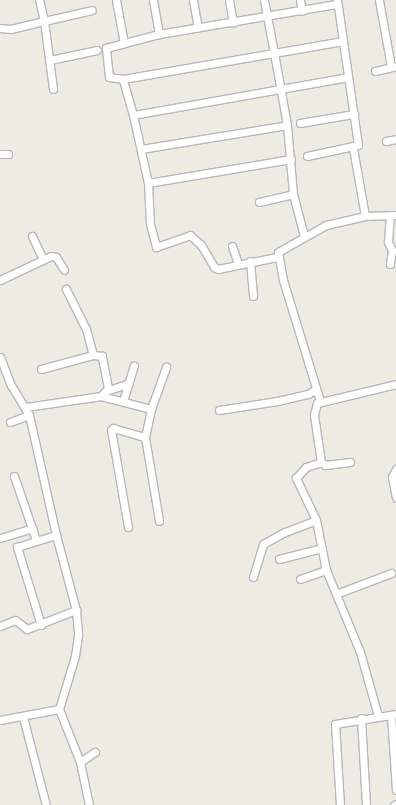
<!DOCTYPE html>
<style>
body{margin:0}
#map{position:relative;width:396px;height:805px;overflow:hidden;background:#edebe2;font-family:Poppins,sans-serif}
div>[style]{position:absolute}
.roads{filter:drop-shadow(1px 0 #b4b8bd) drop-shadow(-1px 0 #b4b8bd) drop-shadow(0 1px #b4b8bd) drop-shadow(0 -1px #b4b8bd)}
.street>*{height:7px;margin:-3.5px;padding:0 3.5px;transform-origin:3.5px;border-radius:3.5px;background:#fff}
span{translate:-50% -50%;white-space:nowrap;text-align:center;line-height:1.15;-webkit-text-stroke:3.5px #fff;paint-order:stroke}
</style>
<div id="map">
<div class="roads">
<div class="street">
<i style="left:116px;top:0;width:44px;rotate:79.5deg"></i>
<i style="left:153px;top:0;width:35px;rotate:80deg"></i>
<i style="left:193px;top:0;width:28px;rotate:80deg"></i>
<i style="left:229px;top:0;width:23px;rotate:80deg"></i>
<i style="left:300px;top:0;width:11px;rotate:80deg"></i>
<i style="left:379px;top:0;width:68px;rotate:79.8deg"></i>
<i style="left:0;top:28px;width:11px;rotate:5deg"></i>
<i style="left:11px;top:29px;width:34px;rotate:-14deg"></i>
<i style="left:44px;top:21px;width:22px;rotate:-103deg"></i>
<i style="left:50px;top:60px;width:48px;rotate:-12deg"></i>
<i style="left:375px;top:71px;width:22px;rotate:-13deg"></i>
<i style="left:123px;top:79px;width:14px;rotate:-172deg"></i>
<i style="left:109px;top:77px;width:29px;rotate:-96deg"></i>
<i style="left:106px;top:48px;width:55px;rotate:-14.8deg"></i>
<i style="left:159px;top:34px;width:181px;rotate:-9.6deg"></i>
<i style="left:53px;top:89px;width:69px;rotate:-97.5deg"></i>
<i style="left:44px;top:21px;width:49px;rotate:-12.9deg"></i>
<i style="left:133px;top:115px;width:37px;rotate:-106deg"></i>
<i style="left:123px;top:79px;width:153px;rotate:-9.8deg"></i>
<i style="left:274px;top:53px;width:54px;rotate:-100.7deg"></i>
<i style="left:300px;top:123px;width:55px;rotate:-9.5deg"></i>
<i style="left:386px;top:141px;width:10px;rotate:-11deg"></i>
<i style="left:353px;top:148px;width:69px;rotate:80deg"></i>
<i style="left:141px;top:149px;width:148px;rotate:-9.3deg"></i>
<i style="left:0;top:154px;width:8px"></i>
<i style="left:307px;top:156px;width:52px;rotate:-12.2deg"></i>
<i style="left:358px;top:145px;width:147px;rotate:-98.2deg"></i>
<i style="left:291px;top:159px;width:145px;rotate:170.5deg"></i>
<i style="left:148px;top:183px;width:70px;rotate:-102.4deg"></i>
<i style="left:133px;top:115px;width:218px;rotate:-10deg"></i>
<i style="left:148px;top:183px;width:41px;rotate:87.2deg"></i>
<i style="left:150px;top:224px;width:24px;rotate:75deg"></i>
<i style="left:156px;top:247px;width:36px;rotate:-19deg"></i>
<i style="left:190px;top:235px;width:15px;rotate:42deg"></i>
<i style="left:201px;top:245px;width:26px;rotate:59deg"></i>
<i style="left:214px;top:267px;width:4px;rotate:27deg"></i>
<i style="left:218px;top:269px;width:60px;rotate:-11.5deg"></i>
<i style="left:259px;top:202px;width:35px;rotate:-13deg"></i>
<i style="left:32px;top:236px;width:26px;rotate:65deg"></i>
<i style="left:304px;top:236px;width:43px;rotate:-104.7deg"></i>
<i style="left:293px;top:194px;width:69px;rotate:-95deg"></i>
<i style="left:287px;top:125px;width:73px;rotate:-100.2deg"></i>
<i style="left:274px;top:53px;width:70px;rotate:-9.9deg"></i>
<i style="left:232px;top:246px;width:18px;rotate:71deg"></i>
<i style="left:250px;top:261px;width:35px;rotate:85deg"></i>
<i style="left:390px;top:264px;width:14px;rotate:-82deg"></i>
<i style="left:392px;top:250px;width:9px;rotate:-117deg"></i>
<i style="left:388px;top:242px;width:26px;rotate:-86deg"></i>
<i style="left:0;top:280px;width:56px;rotate:-25.2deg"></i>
<i style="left:51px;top:256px;width:5px;rotate:11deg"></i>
<i style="left:56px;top:257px;width:15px;rotate:58deg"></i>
<i style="left:0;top:357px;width:30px;rotate:69deg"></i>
<i style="left:11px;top:385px;width:35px;rotate:59deg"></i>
<i style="left:29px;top:415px;width:123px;rotate:77.3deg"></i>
<i style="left:56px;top:535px;width:78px;rotate:75.1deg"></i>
<i style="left:76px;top:610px;width:25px;rotate:85deg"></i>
<i style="left:78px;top:635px;width:21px;rotate:98deg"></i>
<i style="left:75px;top:656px;width:55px;rotate:106.8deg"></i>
<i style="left:59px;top:709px;width:57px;rotate:68.4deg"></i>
<i style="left:80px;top:762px;width:44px;rotate:78.2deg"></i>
<i style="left:41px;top:369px;width:54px;rotate:-15.1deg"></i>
<i style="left:106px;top:391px;width:24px;rotate:-19deg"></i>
<i style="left:101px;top:396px;width:52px;rotate:14.6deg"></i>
<i style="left:151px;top:409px;width:29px;rotate:102deg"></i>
<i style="left:145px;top:437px;width:85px;rotate:80.5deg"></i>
<i style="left:123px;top:401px;width:37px;rotate:-73deg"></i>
<i style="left:320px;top:401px;width:127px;rotate:-107deg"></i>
<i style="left:283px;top:280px;width:28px;rotate:-100deg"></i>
<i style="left:278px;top:252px;width:55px;rotate:-29.4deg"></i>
<i style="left:326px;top:225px;width:40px;rotate:-13deg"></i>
<i style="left:365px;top:216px;width:31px;rotate:-2deg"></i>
<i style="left:26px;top:407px;width:76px;rotate:-8.3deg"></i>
<i style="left:101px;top:396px;width:11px;rotate:-49deg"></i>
<i style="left:108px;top:388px;width:33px;rotate:-101deg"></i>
<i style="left:102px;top:356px;width:9px;rotate:-174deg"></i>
<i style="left:93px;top:355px;width:27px;rotate:-105deg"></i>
<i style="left:86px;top:329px;width:45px;rotate:-116.6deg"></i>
<i style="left:151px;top:409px;width:45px;rotate:-70.3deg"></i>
<i style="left:219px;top:410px;width:59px;rotate:-8.8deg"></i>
<i style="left:277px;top:401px;width:32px;rotate:-13deg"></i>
<i style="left:308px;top:394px;width:9px;rotate:-32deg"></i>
<i style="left:10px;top:422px;width:20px;rotate:-20deg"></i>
<i style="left:321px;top:462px;width:5px;rotate:37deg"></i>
<i style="left:325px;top:465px;width:25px;rotate:-7deg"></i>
<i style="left:396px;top:469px;width:9px;rotate:117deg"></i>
<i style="left:392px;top:477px;width:21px;rotate:79deg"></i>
<i style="left:14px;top:476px;width:68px;rotate:71deg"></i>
<i style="left:128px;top:527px;width:98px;rotate:-99.9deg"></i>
<i style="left:111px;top:430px;width:3px;rotate:-45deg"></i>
<i style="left:113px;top:428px;width:33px;rotate:16deg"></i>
<i style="left:0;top:538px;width:34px;rotate:-17deg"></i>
<i style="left:279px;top:559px;width:44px;rotate:-14.3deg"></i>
<i style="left:253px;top:577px;width:34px;rotate:-73deg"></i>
<i style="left:263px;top:544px;width:25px;rotate:-29deg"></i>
<i style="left:285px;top:532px;width:33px;rotate:-21deg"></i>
<i style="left:300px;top:579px;width:28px;rotate:-19deg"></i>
<i style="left:336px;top:594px;width:59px;rotate:-20.9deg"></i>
<i style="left:41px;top:625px;width:82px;rotate:-107.1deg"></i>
<i style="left:17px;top:547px;width:41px;rotate:-17.1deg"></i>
<i style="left:0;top:626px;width:16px;rotate:-22deg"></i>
<i style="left:15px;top:620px;width:15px;rotate:37deg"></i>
<i style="left:27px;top:629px;width:53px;rotate:-21.2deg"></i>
<i style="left:391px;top:715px;width:75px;rotate:86.2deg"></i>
<i style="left:378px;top:716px;width:66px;rotate:-105.7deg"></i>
<i style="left:360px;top:652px;width:89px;rotate:-112.5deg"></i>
<i style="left:326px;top:570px;width:51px;rotate:-101.3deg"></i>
<i style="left:316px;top:520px;width:47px;rotate:-115.5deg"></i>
<i style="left:296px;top:478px;width:15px;rotate:-48deg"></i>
<i style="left:306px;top:467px;width:16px;rotate:-18deg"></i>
<i style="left:321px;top:462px;width:48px;rotate:-98.5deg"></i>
<i style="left:314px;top:415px;width:12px;rotate:-76deg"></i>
<i style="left:317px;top:403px;width:81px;rotate:-13.5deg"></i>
<i style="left:23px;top:717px;width:91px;rotate:75.4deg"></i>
<i style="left:361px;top:718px;width:87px;rotate:86.7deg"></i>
<i style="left:0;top:720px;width:60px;rotate:-10.6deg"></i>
<i style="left:80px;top:762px;width:18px;rotate:-34deg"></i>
<i style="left:340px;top:805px;width:81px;rotate:-93.5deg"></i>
<i style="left:335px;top:724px;width:62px;rotate:-9.3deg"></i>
<i style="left:394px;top:805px;width:2px;rotate:-27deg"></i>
</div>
</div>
</div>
